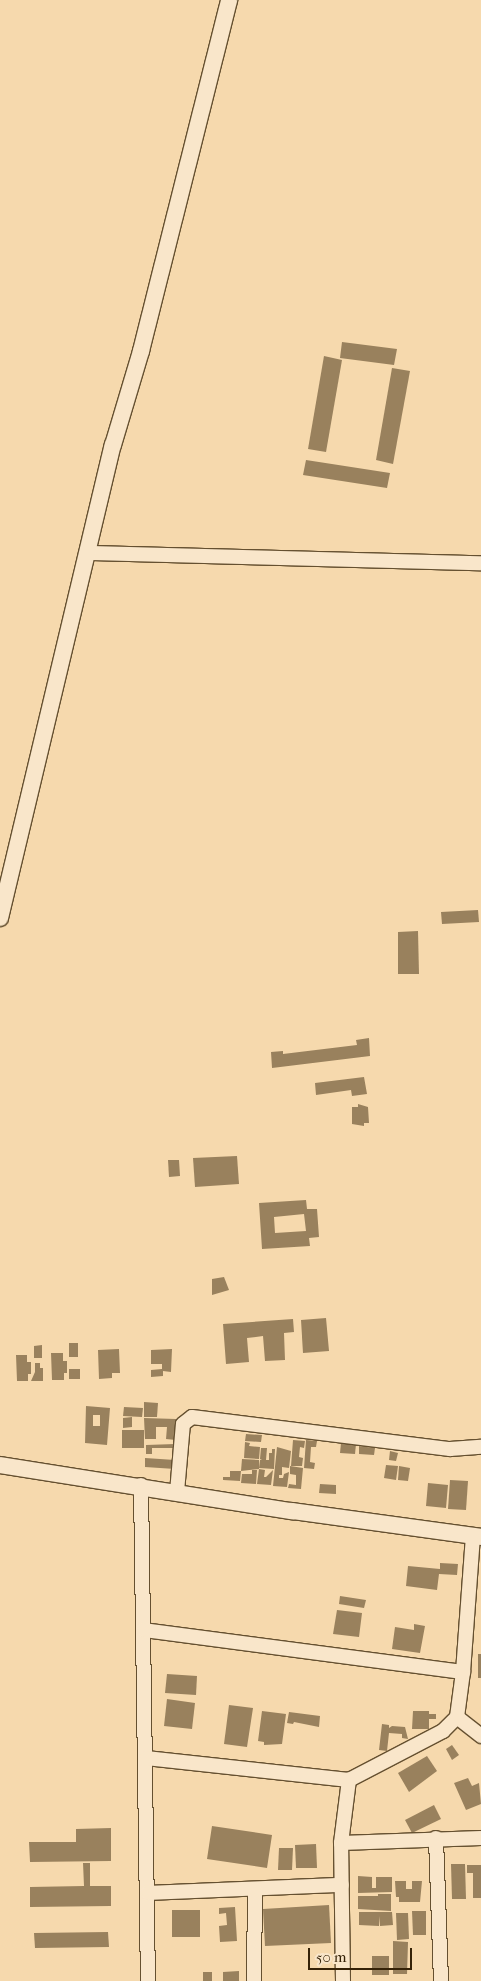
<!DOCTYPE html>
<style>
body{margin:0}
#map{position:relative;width:481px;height:1981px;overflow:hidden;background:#f6d9ad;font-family:"IM FELL French Canon",serif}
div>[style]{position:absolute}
.building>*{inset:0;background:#99815d}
.roads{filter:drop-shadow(1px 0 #655030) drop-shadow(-1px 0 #655030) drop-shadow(0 1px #655030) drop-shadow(0 -1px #655030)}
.minor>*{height:14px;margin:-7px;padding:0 7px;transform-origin:7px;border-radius:7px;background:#f9e6ca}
.tertiary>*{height:16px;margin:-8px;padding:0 8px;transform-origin:8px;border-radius:8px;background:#f9e6ca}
span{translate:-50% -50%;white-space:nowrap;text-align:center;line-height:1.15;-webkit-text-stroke:4.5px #f9e6ca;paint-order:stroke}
.scale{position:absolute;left:308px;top:1948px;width:104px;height:22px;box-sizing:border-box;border:2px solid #352207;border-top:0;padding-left:6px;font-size:15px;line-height:18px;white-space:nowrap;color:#352207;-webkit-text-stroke:4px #f9e6ca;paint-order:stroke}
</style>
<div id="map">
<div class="building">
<i style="clip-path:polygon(342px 342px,397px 349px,394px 365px,340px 358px)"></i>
<i style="clip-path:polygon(324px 356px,342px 360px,326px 452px,308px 449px)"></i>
<i style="clip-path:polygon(392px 368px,410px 371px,393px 464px,376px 460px)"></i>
<i style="clip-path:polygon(306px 460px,390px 473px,387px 488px,303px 475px)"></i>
<i style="clip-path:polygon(478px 910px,479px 922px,442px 924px,441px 912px)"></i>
<i style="clip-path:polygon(418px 931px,419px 974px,398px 974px,398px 932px)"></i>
<i style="clip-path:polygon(369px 1038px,370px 1056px,272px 1068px,271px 1052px,283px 1051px,283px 1054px,357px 1045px,356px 1040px)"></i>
<i style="clip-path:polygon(364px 1077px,367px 1094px,352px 1096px,351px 1090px,316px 1095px,315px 1083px)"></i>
<i style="clip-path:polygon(358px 1104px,368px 1107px,369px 1123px,364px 1123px,364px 1126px,352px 1124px,352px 1107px,358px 1107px)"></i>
<i style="clip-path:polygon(237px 1156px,239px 1184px,195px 1187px,193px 1158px)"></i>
<i style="clip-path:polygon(168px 1160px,179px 1160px,180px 1176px,169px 1177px)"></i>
<i style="clip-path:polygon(evenodd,306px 1200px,307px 1209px,317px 1209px,319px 1237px,309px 1238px,310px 1246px,262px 1249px,259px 1203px,306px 1200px,304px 1214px,306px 1231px,275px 1233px,274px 1217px,304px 1214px)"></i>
<i style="clip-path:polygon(224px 1277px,229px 1290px,212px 1295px,212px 1279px)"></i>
<i style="clip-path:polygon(326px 1318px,329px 1351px,303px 1353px,301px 1320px)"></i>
<i style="clip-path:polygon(293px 1319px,294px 1332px,284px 1333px,285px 1360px,265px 1361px,263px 1336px,247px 1338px,249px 1362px,226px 1364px,223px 1324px)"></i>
<i style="clip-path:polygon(69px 1343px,78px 1343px,78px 1357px,69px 1357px)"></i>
<i style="clip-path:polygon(42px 1345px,42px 1358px,34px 1358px,34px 1346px)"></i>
<i style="clip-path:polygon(119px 1349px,120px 1373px,112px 1373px,112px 1378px,99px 1379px,98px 1350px)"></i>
<i style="clip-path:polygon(172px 1349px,171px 1372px,163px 1371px,163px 1376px,151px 1377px,151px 1370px,162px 1369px,162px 1364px,151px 1364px,151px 1350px)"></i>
<i style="clip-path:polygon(51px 1353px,63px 1353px,63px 1361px,67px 1361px,67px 1373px,64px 1373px,64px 1380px,52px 1380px)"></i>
<i style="clip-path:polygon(16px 1355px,27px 1355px,27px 1362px,31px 1362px,31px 1374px,28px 1374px,28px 1381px,17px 1381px)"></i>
<i style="clip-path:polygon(35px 1363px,40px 1363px,40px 1368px,43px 1368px,43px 1381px,31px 1381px,35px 1372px)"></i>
<i style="clip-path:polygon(69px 1369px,80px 1369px,80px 1379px,69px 1379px)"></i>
<i style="clip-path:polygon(144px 1402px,158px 1403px,157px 1417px,144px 1417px)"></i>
<i style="clip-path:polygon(evenodd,86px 1406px,110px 1408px,107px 1445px,85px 1443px,86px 1406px,93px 1415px,100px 1415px,100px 1426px,93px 1426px,93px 1415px)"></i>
<i style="clip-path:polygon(124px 1407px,143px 1408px,142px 1417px,123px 1416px)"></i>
<i style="clip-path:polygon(132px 1417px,132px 1427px,123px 1428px,123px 1418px)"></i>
<i style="clip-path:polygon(144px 1418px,176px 1419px,176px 1440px,166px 1439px,167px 1427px,156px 1427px,156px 1439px,145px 1439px)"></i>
<i style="clip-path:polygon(122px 1430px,144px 1430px,144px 1448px,122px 1448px)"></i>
<i style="clip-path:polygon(246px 1434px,262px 1435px,261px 1442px,245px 1441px)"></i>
<i style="clip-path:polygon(293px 1440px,305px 1441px,304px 1448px,300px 1447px,299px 1457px,303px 1458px,302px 1466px,291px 1466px)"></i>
<i style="clip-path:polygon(306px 1440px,317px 1441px,316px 1447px,311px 1447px,310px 1462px,315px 1463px,314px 1469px,304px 1468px)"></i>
<i style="clip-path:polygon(245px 1442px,250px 1443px,249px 1446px,260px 1447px,259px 1459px,244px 1458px)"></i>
<i style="clip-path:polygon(341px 1443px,356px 1444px,355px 1454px,340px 1453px)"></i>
<i style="clip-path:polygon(175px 1444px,175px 1448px,152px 1448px,152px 1454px,146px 1454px,146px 1445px)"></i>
<i style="clip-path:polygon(359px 1446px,375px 1448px,374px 1455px,359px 1454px)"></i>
<i style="clip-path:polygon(277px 1447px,291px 1451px,289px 1468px,282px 1467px,282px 1475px,279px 1475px,279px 1478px,283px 1478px,284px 1474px,289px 1472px,287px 1487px,273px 1486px)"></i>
<i style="clip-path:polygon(261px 1448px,267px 1448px,266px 1460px,269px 1460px,269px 1453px,272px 1453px,272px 1449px,275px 1449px,274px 1469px,259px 1468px,260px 1460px,262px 1460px,260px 1459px)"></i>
<i style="clip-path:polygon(390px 1451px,398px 1453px,396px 1461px,389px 1460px)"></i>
<i style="clip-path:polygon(145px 1458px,175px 1460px,175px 1469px,145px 1467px)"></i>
<i style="clip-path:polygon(242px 1459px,259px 1460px,259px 1469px,241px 1471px)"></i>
<i style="clip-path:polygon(386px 1465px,398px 1466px,396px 1480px,384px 1478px)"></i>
<i style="clip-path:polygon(290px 1466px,303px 1468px,301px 1489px,288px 1488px,289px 1484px,296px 1485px,296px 1475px,290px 1474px)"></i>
<i style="clip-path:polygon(399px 1466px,410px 1468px,408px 1481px,398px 1480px)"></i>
<i style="clip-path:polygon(259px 1469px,265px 1470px,264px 1477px,266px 1477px,273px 1470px,271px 1485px,257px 1484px)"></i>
<i style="clip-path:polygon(252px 1470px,257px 1470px,256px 1484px,241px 1483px,242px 1474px,252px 1474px)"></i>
<i style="clip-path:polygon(230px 1471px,241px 1471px,240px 1481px,223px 1480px,223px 1477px,230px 1477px)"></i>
<i style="clip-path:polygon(450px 1480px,468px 1481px,466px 1510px,448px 1509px)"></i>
<i style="clip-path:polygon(428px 1483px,448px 1485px,446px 1508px,426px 1506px)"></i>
<i style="clip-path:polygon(320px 1484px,336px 1485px,336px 1494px,319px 1493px)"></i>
<i style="clip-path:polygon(440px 1563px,458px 1564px,457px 1575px,439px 1574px,437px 1590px,406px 1586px,408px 1566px,440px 1569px)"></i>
<i style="clip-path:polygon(340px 1596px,366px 1600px,364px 1608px,339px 1604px)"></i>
<i style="clip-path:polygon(337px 1610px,362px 1613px,359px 1637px,333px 1634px)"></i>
<i style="clip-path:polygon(414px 1624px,425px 1626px,420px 1653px,392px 1649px,395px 1627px,414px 1630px)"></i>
<i style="clip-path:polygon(478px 1654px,481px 1654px,481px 1678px,478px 1678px)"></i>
<i style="clip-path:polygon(167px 1674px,197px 1676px,196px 1695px,165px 1693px)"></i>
<i style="clip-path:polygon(167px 1699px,195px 1703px,192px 1729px,164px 1726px)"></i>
<i style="clip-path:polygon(229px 1705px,253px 1708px,247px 1747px,224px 1744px)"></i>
<i style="clip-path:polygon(262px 1711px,286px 1714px,282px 1744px,264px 1745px,264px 1742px,258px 1741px)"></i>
<i style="clip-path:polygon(413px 1711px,429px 1711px,429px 1714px,436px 1714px,436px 1719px,429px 1719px,429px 1729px,412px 1729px)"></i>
<i style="clip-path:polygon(289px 1712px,320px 1716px,319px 1727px,294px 1722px,293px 1724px,287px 1723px)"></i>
<i style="clip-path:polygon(382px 1724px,389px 1725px,389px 1728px,392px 1726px,405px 1727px,408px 1739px,402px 1738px,402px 1734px,389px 1733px,387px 1751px,379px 1750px)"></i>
<i style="clip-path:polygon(452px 1745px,459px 1755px,452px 1760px,446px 1749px)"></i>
<i style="clip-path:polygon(427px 1756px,437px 1771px,409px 1792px,398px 1773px)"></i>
<i style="clip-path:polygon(468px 1778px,472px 1786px,479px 1783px,481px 1804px,466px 1810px,454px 1783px)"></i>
<i style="clip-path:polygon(434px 1805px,441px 1819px,412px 1833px,405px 1820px)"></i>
<i style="clip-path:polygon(212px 1826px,272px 1835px,267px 1868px,207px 1859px)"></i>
<i style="clip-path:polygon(111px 1828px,111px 1861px,30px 1862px,29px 1842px,76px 1842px,76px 1829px)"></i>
<i style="clip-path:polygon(316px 1844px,317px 1868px,296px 1868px,295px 1845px)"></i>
<i style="clip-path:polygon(279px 1848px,293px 1848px,292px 1870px,278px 1870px)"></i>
<i style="clip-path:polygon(83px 1863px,90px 1863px,90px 1886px,111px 1886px,111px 1906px,30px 1907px,30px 1887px,84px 1886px)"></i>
<i style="clip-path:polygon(451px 1864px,465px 1864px,466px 1899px,452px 1899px)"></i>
<i style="clip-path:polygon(467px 1865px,481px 1865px,481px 1898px,473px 1898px,473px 1873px,467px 1873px)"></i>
<i style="clip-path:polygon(358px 1876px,372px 1877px,372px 1888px,376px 1888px,376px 1877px,392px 1877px,392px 1892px,358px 1893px)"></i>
<i style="clip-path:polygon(395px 1881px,406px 1881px,406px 1889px,412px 1889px,412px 1881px,422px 1881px,420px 1902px,399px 1902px,399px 1897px,396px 1897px)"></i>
<i style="clip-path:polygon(378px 1894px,391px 1894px,391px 1911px,358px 1909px,358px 1896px,378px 1896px)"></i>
<i style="clip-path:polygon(329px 1905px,331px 1943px,265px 1946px,263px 1909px)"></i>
<i style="clip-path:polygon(235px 1907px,237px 1941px,220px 1942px,219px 1926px,227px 1925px,226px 1913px,219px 1914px,219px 1908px)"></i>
<i style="clip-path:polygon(172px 1910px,200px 1910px,200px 1937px,172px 1937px)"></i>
<i style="clip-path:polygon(412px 1911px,426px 1911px,426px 1935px,413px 1935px)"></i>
<i style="clip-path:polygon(359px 1912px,392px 1912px,393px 1925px,380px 1926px,380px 1916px,379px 1926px,359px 1925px)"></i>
<i style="clip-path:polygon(396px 1913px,408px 1913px,409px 1939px,397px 1940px)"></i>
<i style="clip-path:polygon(108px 1932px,109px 1947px,35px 1948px,34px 1933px)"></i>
<i style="clip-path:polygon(393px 1941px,408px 1942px,407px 1974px,393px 1974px)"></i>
<i style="clip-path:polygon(372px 1956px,389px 1956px,389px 1975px,372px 1975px)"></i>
<i style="clip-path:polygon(239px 1971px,239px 1981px,223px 1981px,223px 1972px)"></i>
<i style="clip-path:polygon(203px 1972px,212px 1972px,212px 1981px,203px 1981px)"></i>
</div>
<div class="roads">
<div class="minor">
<i style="left:89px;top:553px;width:392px;rotate:1.5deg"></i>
<i style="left:141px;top:1485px;width:496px;rotate:89.2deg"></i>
<i style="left:177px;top:1492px;width:68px;rotate:-85deg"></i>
<i style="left:183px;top:1424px;width:11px;rotate:-38deg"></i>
<i style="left:192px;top:1417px;width:260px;rotate:7.1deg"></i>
<i style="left:450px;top:1449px;width:31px;rotate:-4deg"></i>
<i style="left:144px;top:1630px;width:322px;rotate:7.5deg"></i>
<i style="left:457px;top:1717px;width:31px;rotate:38deg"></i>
<i style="left:146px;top:1758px;width:204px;rotate:6.2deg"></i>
<i style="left:349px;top:1780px;width:106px;rotate:-27.5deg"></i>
<i style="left:443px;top:1731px;width:20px;rotate:-45deg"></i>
<i style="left:457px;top:1717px;width:45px;rotate:-82.4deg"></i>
<i style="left:463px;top:1672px;width:137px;rotate:-85.8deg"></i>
<i style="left:436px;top:1838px;width:143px;rotate:88deg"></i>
<i style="left:341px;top:1843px;width:140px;rotate:-2deg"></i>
<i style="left:148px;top:1893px;width:194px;rotate:-2.4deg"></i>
<i style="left:254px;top:1981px;width:92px;rotate:-89.4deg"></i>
<i style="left:343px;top:1981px;width:138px;rotate:-90.8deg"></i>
<i style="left:341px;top:1843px;width:64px;rotate:-82.8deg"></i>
</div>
<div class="tertiary">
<i style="left:0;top:918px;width:486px;rotate:-76.6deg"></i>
<i style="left:113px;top:445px;width:98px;rotate:-73.4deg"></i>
<i style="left:141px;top:351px;width:362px;rotate:-75.9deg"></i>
<i style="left:0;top:1465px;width:296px;rotate:9deg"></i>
<i style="left:292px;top:1511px;width:191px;rotate:7.8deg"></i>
</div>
</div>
<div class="scale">50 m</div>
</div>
